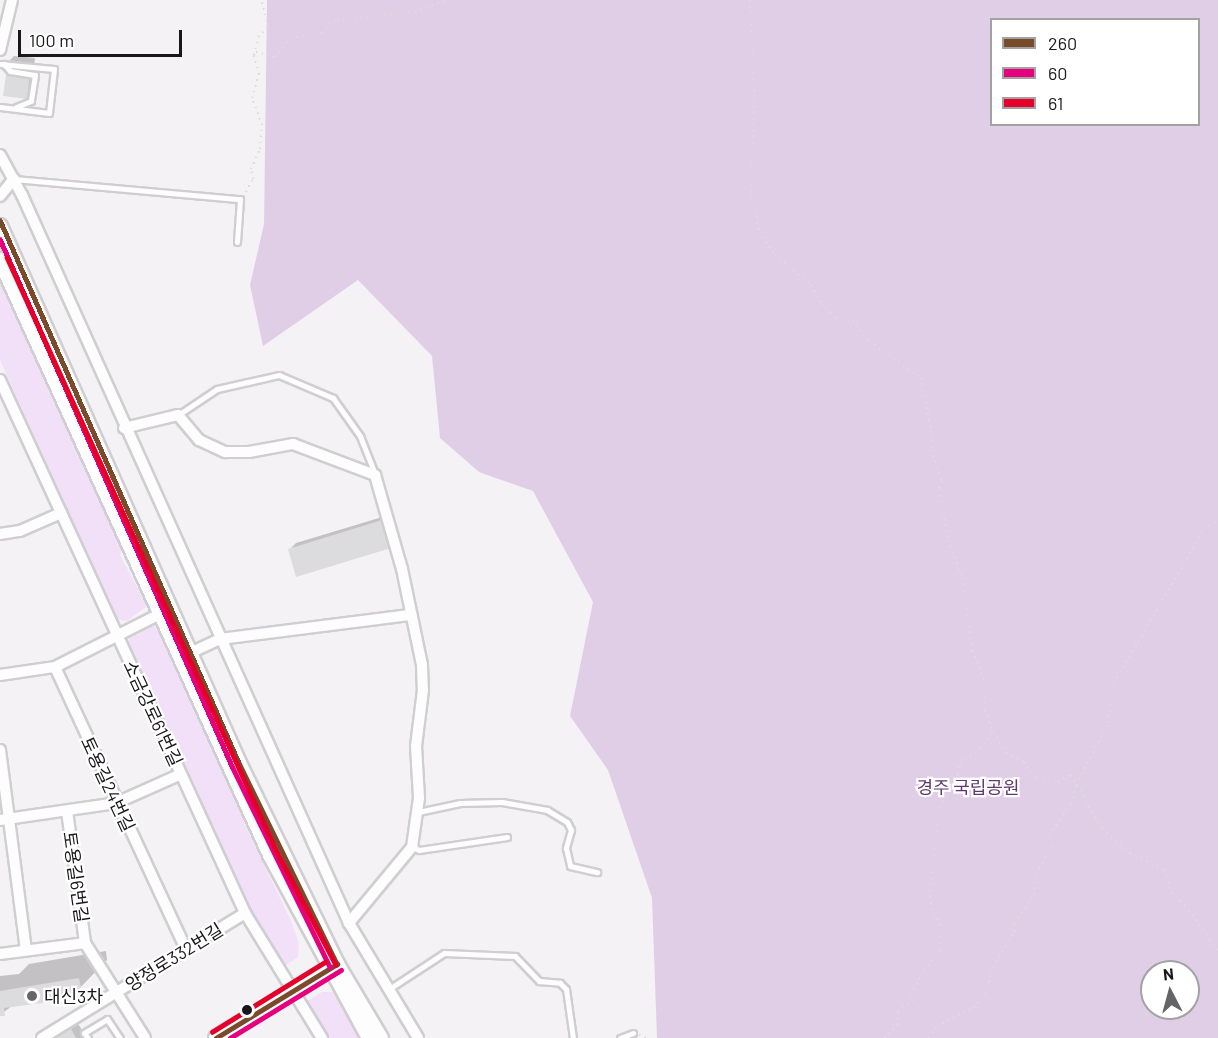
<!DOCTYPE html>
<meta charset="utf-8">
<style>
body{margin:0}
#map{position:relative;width:1218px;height:1038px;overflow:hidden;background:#f4f2f5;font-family:Barlow,"Noto Sans KR",sans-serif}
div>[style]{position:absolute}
.green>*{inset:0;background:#f2e0f8}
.forest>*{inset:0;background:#e0cee7}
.shadow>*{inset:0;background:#0003}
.building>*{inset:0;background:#dcdbdd}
.path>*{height:2px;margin-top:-1px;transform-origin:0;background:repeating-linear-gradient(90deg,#dcdcdc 0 1.5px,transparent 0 6px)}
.roads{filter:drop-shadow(2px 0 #cfced0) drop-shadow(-2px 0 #cfced0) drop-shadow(0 2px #cfced0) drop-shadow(0 -2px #cfced0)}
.service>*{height:5px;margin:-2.5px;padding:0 2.5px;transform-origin:2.5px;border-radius:2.5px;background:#fdfdfe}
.minor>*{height:10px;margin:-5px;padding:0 5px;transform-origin:5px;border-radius:5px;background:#fdfdfe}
.tertiary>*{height:14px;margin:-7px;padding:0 7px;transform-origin:7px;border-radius:7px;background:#fdfdfe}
.bus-1>*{height:4.5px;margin:-2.25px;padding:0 2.25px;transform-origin:2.25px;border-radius:2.25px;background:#7a4b2a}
.bus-2>*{height:4.5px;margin:-2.25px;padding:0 2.25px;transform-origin:2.25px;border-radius:2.25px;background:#e5007d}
.bus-3>*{height:4.5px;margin:-2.25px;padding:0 2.25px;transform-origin:2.25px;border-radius:2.25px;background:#e4002b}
.dots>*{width:16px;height:16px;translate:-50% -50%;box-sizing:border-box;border:3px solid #fff;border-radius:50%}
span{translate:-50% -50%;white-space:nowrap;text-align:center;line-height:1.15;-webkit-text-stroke:4.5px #fff;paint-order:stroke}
.street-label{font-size:18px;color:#181719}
.park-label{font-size:18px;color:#61386e}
.poi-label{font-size:18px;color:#181719}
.left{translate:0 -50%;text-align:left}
.legend{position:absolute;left:990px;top:18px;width:210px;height:108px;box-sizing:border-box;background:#fff;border:2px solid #a3a2a3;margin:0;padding:8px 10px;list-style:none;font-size:18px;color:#181719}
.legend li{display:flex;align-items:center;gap:12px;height:30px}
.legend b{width:30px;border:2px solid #a3a2a3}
.north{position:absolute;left:1140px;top:960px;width:60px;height:60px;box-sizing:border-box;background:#fff;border:2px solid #a3a2a3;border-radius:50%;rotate:354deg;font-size:16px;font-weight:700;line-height:24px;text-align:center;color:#181719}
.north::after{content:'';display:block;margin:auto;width:21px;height:27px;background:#656466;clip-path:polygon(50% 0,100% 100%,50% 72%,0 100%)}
.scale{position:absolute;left:18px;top:30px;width:164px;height:27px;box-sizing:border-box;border:3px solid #181719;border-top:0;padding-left:8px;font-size:18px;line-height:21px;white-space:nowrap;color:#181719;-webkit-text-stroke:4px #fff;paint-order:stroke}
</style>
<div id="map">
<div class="green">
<i style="clip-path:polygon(0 275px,123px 542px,120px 555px,147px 606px,127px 621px,116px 619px,0 360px)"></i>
<i style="clip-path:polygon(153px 626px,164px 630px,239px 795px,245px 825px,291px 921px,299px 943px,298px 957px,283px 967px,248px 912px,126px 646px,129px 639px)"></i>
<i style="clip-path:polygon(322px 992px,335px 992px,365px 1038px,325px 1038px,304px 1003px)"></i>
</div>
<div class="forest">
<i style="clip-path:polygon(evenodd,267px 0,1218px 0,1218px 1038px,657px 1038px,652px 898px,608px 770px,570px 716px,593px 602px,533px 491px,479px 472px,440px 438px,432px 356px,358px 280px,263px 346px,250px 285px,264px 224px,267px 0,992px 20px,1198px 20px,1198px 124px,992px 124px,992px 20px,267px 0,1152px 972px,1188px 972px,1188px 1008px,1152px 1008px,1152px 972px)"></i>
</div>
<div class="shadow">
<i style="clip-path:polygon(14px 56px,35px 58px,31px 93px,26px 98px,10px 60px)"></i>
<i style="clip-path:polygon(389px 515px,396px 540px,289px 550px,296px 543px)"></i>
<i style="clip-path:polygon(106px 951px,107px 960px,75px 993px,12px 1006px,0 1015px,0 976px,19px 974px,29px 964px)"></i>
<i style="clip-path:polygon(77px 1022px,87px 1038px,51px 1038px)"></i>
</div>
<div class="building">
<i style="clip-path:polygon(8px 60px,31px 63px,27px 99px,3px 96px)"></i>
<i style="clip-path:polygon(382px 520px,391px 548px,296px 577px,288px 549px)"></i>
<i style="clip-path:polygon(79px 978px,81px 988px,75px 989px,76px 994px,50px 998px,51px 1002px,4px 1008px,5px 1016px,0 1016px,0 991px)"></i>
<i style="clip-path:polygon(70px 1027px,76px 1038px,53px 1038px)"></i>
</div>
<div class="path">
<i style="left:750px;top:0;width:94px;rotate:87.6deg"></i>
<i style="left:754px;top:94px;width:99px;rotate:91.7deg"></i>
<i style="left:751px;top:193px;width:40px;rotate:78deg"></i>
<i style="left:759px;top:232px;width:28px;rotate:55deg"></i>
<i style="left:775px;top:255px;width:47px;rotate:39.8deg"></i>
<i style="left:811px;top:285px;width:21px;rotate:62deg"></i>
<i style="left:821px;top:304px;width:21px;rotate:43deg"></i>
<i style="left:836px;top:318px;width:16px;rotate:11deg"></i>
<i style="left:852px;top:321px;width:26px;rotate:50deg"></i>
<i style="left:869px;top:341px;width:64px;rotate:35.4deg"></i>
<i style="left:921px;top:378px;width:57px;rotate:78.9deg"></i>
<i style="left:932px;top:434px;width:16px;rotate:94deg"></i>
<i style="left:931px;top:450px;width:33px;rotate:70deg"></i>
<i style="left:942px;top:481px;width:9px;rotate:111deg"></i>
<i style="left:939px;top:489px;width:52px;rotate:80deg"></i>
<i style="left:948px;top:540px;width:41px;rotate:68.5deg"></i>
<i style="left:963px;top:578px;width:74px;rotate:83deg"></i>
<i style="left:972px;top:651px;width:30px;rotate:66deg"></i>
<i style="left:984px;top:678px;width:32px;rotate:88deg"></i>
<i style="left:985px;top:710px;width:23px;rotate:70deg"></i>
<i style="left:993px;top:732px;width:25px;rotate:58deg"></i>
<i style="left:1006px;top:753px;width:20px;rotate:27deg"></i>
<i style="left:1024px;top:762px;width:21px;rotate:51deg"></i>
<i style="left:1037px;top:778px;width:21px;rotate:11deg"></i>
<i style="left:1058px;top:782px;width:15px;rotate:-28deg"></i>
<i style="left:1071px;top:775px;width:62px;rotate:60.1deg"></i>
<i style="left:1102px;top:829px;width:37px;rotate:41deg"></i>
<i style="left:1130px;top:853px;width:39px;rotate:26deg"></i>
<i style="left:1165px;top:870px;width:23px;rotate:75deg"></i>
<i style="left:1171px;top:892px;width:19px;rotate:43deg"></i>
<i style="left:1185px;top:905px;width:57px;rotate:54.3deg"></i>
<i style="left:256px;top:52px;width:20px;rotate:15deg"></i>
<i style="left:275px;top:57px;width:24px;rotate:-52deg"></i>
<i style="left:290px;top:38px;width:32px;rotate:-9deg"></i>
<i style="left:322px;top:33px;width:12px;rotate:-55deg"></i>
<i style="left:329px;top:23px;width:9px;rotate:-21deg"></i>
<i style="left:337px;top:20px;width:78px;rotate:-5.9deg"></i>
<i style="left:415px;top:12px;width:34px;rotate:-21deg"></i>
<i style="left:246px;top:192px;width:15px;rotate:-62deg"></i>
<i style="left:253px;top:179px;width:10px;rotate:-101deg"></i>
<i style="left:251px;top:169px;width:22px;rotate:-66deg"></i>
<i style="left:260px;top:149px;width:24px;rotate:-85deg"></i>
<i style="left:262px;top:125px;width:29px;rotate:-110deg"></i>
<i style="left:252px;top:98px;width:25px;rotate:-74deg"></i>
<i style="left:259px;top:74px;width:20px;rotate:-105deg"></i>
<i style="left:254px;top:55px;width:18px;rotate:-77deg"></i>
<i style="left:258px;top:37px;width:14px;rotate:-45deg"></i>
<i style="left:268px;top:27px;width:28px;rotate:-103deg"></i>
<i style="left:639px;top:1035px;width:9px;rotate:18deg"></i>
<i style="left:884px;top:1038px;width:19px;rotate:-43deg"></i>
<i style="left:898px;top:1025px;width:14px;rotate:-90deg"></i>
<i style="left:898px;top:1011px;width:18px;rotate:-34deg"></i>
<i style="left:913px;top:1001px;width:6px;rotate:-108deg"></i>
<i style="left:911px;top:995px;width:28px;rotate:-63deg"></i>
<i style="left:924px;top:970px;width:26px;rotate:-51deg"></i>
<i style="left:940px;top:950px;width:25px;rotate:-88deg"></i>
<i style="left:941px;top:925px;width:17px;rotate:-121deg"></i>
<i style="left:932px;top:910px;width:13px;rotate:-99deg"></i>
<i style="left:930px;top:897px;width:90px;rotate:-84.3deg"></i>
<i style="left:939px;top:807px;width:21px;rotate:-55deg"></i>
<i style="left:951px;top:790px;width:6px;rotate:-108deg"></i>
<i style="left:949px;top:784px;width:13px;rotate:-48deg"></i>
<i style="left:958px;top:774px;width:11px;rotate:-80deg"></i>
<i style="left:960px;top:763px;width:24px;rotate:-35deg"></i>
<i style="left:980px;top:749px;width:20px;rotate:-53deg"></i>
<i style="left:928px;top:1038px;width:15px;rotate:-53deg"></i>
<i style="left:937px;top:1026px;width:40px;rotate:-26.6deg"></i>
<i style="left:973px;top:1008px;width:18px;rotate:-49deg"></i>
<i style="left:985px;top:994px;width:28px;rotate:-73deg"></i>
<i style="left:993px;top:967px;width:41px;rotate:-59deg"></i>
<i style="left:1014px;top:932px;width:9px;rotate:-90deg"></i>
<i style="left:1014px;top:923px;width:34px;rotate:-54deg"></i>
<i style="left:1034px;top:895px;width:21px;rotate:-85deg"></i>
<i style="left:1036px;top:874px;width:33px;rotate:-61deg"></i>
<i style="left:1052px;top:845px;width:10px;rotate:-107deg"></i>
<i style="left:1049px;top:835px;width:38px;rotate:-55deg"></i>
<i style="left:1071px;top:804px;width:20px;rotate:-75deg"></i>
<i style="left:1076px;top:785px;width:70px;rotate:-62.7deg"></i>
<i style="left:1108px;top:723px;width:40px;rotate:-81.5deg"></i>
<i style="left:1114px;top:683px;width:178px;rotate:-59.7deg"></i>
<i style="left:1204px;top:529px;width:16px;rotate:-30deg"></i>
</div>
<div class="roads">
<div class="service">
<i style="left:0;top:64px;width:54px;rotate:5.3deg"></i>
<i style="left:54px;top:69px;width:44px;rotate:96.5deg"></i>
<i style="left:49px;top:113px;width:49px;rotate:-173deg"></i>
<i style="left:4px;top:64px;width:9px;rotate:49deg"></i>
<i style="left:10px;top:71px;width:25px;rotate:9deg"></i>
<i style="left:35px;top:75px;width:26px;rotate:99deg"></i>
<i style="left:31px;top:101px;width:16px;rotate:158deg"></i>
<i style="left:14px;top:179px;width:227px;rotate:5.1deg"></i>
<i style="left:240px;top:199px;width:43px;rotate:94deg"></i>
<i style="left:178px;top:415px;width:47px;rotate:-33.7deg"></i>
<i style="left:217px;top:389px;width:64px;rotate:-12.7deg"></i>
<i style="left:279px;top:375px;width:59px;rotate:23.1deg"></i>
<i style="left:333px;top:398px;width:47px;rotate:54.6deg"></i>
<i style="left:360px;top:436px;width:41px;rotate:68.5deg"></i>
<i style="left:418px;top:812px;width:43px;rotate:-12.1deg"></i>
<i style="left:460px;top:803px;width:42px;rotate:-1.4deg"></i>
<i style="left:502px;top:802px;width:46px;rotate:10.1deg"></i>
<i style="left:547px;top:810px;width:23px;rotate:31deg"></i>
<i style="left:567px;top:822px;width:9px;rotate:63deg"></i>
<i style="left:571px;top:830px;width:19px;rotate:106deg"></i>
<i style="left:566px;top:848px;width:18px;rotate:77deg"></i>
<i style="left:570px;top:866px;width:28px;rotate:13deg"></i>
<i style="left:412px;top:847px;width:8px;rotate:23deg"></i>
<i style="left:419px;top:850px;width:89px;rotate:-8.4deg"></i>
<i style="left:389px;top:989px;width:66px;rotate:-33.2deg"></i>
<i style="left:444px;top:953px;width:71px;rotate:2.4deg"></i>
<i style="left:515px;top:956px;width:35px;rotate:46deg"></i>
<i style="left:539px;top:981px;width:21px;rotate:5deg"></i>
<i style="left:560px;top:983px;width:8px;rotate:45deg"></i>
<i style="left:566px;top:989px;width:49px;rotate:81.9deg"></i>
<i style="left:88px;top:1038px;width:6px;rotate:-129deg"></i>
<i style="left:84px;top:1033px;width:27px;rotate:-31deg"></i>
<i style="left:107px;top:1019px;width:23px;rotate:56deg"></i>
<i style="left:620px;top:1038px;width:14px;rotate:-21deg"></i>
</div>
<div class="minor">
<i style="left:0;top:50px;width:51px;rotate:-76.5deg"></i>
<i style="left:0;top:155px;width:46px;rotate:61.2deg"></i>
<i style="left:22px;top:195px;width:798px;rotate:65.81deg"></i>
<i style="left:349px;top:923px;width:134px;rotate:59deg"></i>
<i style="left:0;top:196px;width:22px;rotate:-51deg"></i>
<i style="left:0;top:380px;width:587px;rotate:65.31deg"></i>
<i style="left:245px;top:913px;width:147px;rotate:58.4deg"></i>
<i style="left:124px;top:428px;width:56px;rotate:-13.5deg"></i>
<i style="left:178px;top:415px;width:33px;rotate:50deg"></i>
<i style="left:199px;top:440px;width:29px;rotate:25deg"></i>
<i style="left:225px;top:452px;width:24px"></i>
<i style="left:249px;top:452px;width:45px;rotate:-10.3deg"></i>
<i style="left:293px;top:444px;width:88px;rotate:20.7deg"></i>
<i style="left:375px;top:475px;width:98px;rotate:74deg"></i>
<i style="left:402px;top:569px;width:98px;rotate:78.2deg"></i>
<i style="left:422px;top:665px;width:25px;rotate:88deg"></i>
<i style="left:423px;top:690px;width:56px;rotate:97.1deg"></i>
<i style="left:416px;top:746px;width:52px;rotate:86.7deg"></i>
<i style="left:419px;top:798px;width:49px;rotate:98.1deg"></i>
<i style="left:412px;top:847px;width:99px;rotate:129.7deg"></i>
<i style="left:0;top:534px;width:20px;rotate:-9deg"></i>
<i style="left:20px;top:531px;width:45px;rotate:-23.7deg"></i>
<i style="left:190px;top:653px;width:33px;rotate:-25deg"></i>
<i style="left:220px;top:639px;width:193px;rotate:-7.2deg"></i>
<i style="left:55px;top:667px;width:311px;rotate:65.1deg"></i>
<i style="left:0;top:675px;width:56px;rotate:-8.3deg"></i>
<i style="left:55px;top:667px;width:118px;rotate:-26.8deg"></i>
<i style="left:0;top:750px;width:202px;rotate:82.6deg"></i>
<i style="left:67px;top:811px;width:133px;rotate:82.2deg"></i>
<i style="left:0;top:820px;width:117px;rotate:-8.3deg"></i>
<i style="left:116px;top:803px;width:71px;rotate:-24deg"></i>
<i style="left:0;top:954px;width:86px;rotate:-7.4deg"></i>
<i style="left:85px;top:943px;width:112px;rotate:57.7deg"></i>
<i style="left:42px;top:1038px;width:238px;rotate:-31.6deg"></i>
</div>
<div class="tertiary">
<i style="left:0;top:226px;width:588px;rotate:66.01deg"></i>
<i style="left:239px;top:763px;width:224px;rotate:64deg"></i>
<i style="left:337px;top:964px;width:86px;rotate:59.3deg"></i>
<i style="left:0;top:260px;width:653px;rotate:65.59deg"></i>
<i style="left:270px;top:855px;width:208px;rotate:61.6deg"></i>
<i style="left:216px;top:1038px;width:142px;rotate:-31.4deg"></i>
</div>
</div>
<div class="bus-1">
<i style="left:0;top:220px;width:593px;rotate:66.24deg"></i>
<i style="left:239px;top:763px;width:224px;rotate:64deg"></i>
<i style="left:216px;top:1038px;width:142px;rotate:-31.4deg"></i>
</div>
<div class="bus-2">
<i style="left:0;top:239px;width:576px;rotate:66.24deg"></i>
<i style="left:232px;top:766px;width:224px;rotate:64deg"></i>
<i style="left:230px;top:1038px;width:130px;rotate:-31.5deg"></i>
</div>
<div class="bus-3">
<i style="left:7px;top:257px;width:653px;rotate:65.59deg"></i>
<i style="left:277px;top:852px;width:127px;rotate:62.4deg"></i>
<i style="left:212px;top:1032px;width:133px;rotate:-31.8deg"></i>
</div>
<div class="dots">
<i style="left:32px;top:996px;background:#656466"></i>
<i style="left:247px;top:1010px;background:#181719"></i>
</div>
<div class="street-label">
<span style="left:153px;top:713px;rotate:65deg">소금강로61번길</span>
<span style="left:108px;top:784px;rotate:65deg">토용길24번길</span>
<span style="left:76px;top:877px;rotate:82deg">토용길6번길</span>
<span style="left:174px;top:957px;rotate:-32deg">양정로332번길</span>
</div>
<div class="park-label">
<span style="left:968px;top:787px">경주 국립공원</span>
</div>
<div class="poi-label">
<span class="left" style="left:44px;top:996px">대신3차</span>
</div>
<ul class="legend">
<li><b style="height:8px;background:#7a4b2a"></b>260</li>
<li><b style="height:8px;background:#e5007d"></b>60</li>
<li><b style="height:8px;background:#e4002b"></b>61</li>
</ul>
<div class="north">N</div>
<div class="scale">100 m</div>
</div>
